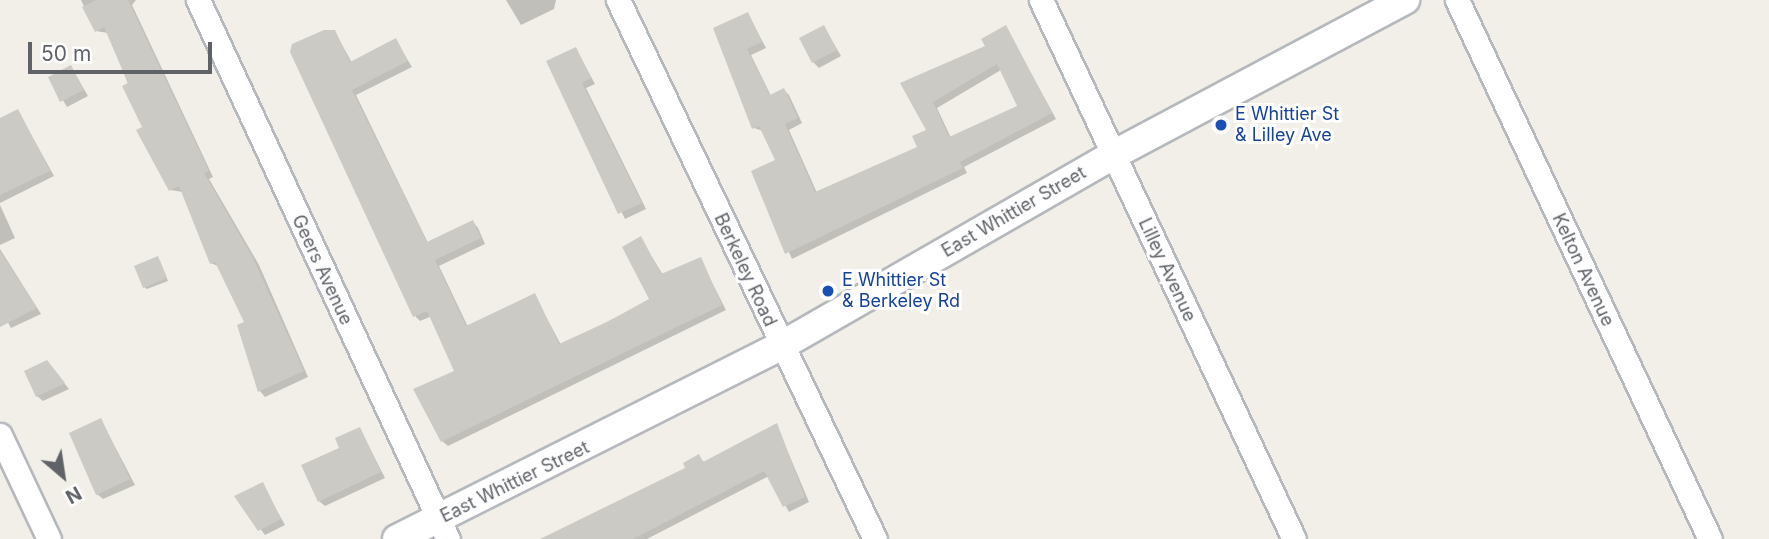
<!DOCTYPE html>
<style>
body{margin:0}
#map{position:relative;width:1769px;height:539px;overflow:hidden;background:#f1efe8;font-family:Inter,sans-serif}
div>[style]{position:absolute}
.shadow>*{inset:0;background:#0003}
.building>*{inset:0;background:#cccac5}
.roads{filter:drop-shadow(2px 0 #b5b8bc) drop-shadow(-2px 0 #b5b8bc) drop-shadow(0 2px #b5b8bc) drop-shadow(0 -2px #b5b8bc)}
.minor>*{height:23px;margin:-11.5px;padding:0 11.5px;transform-origin:11.5px;border-radius:11.5px;background:#fff}
.tertiary>*{height:28px;margin:-14px;padding:0 14px;transform-origin:14px;border-radius:14px;background:#fff}
.dots>*{width:19px;height:19px;translate:-50% -50%;box-sizing:border-box;border:4px solid #fff;border-radius:50%}
span{translate:-50% -50%;white-space:nowrap;text-align:center;line-height:1.15;-webkit-text-stroke:6px #fff;paint-order:stroke}
.transit-label{font-size:18px;color:#164399}
.left{translate:0 -50%;text-align:left}
.street-label{font-size:18px;color:#5f6368}
.north{position:absolute;left:28px;top:441px;width:70px;height:70px;-webkit-text-stroke:5px #fff;paint-order:stroke;rotate:151deg;font-size:19px;font-weight:700;line-height:28px;text-align:center;color:#5f6368}
.north::after{content:'';display:block;margin:auto;width:24px;height:32px;background:#5f6368;clip-path:polygon(50% 0,100% 100%,50% 72%,0 100%)}
.scale{position:absolute;left:28px;top:42px;width:184px;height:32px;box-sizing:border-box;border:4px solid #5f6368;border-top:0;padding-left:9px;font-size:21px;line-height:24px;white-space:nowrap;color:#5f6368;-webkit-text-stroke:5px #fff;paint-order:stroke}
</style>
<div id="map">
<div class="shadow">
<i style="clip-path:polygon(81px 0,136px 0,132px 5px,213px 177px,209px 179px,259px 265px,308px 377px,265px 397px,260px 391px,239px 326px,246px 322px,220px 267px,211px 263px,183px 192px,170px 190px,108px 33px,96px 31px)"></i>
<i style="clip-path:polygon(506px 0,556px 0,554px 9px,521px 25px)"></i>
<i style="clip-path:polygon(evenodd,748px 14px,766px 48px,751px 55px,771px 96px,784px 90px,789px 95px,802px 123px,789px 130px,817px 193px,919px 147px,928px 131px,903px 83px,987px 47px,1006px 27px,1056px 119px,964px 167px,967px 173px,792px 259px,753px 172px,777px 161px,763px 131px,754px 128px,715px 29px,748px 14px,1001px 70px,1019px 107px,951px 138px,937px 108px,1001px 70px)"></i>
<i style="clip-path:polygon(824px 27px,841px 56px,819px 68px,813px 62px)"></i>
<i style="clip-path:polygon(335px 32px,352px 63px,396px 41px,412px 67px,356px 95px,428px 243px,473px 222px,478px 228px,485px 244px,439px 266px,468px 327px,535px 296px,561px 345px,651px 300px,641px 239px,663px 275px,700px 259px,726px 310px,448px 446px,442px 441px,456px 372px,432px 316px,420px 321px,415px 316px)"></i>
<i style="clip-path:polygon(576px 49px,595px 84px,586px 88px,646px 209px,625px 219px,548px 62px)"></i>
<i style="clip-path:polygon(71px 67px,88px 96px,67px 107px,50px 78px)"></i>
<i style="clip-path:polygon(18px 111px,54px 176px,0 203px,0 119px)"></i>
<i style="clip-path:polygon(0 205px,15px 238px,0 245px)"></i>
<i style="clip-path:polygon(0 249px,41px 314px,11px 328px,0 308px)"></i>
<i style="clip-path:polygon(160px 261px,168px 281px,147px 289px,144px 287px)"></i>
<i style="clip-path:polygon(52px 368px,69px 389px,43px 401px,37px 396px)"></i>
<i style="clip-path:polygon(101px 420px,135px 485px,103px 499px,97px 494px)"></i>
<i style="clip-path:polygon(777px 426px,809px 502px,789px 512px,769px 476px,647px 539px,547px 539px,687px 469px,699px 457px,705px 463px)"></i>
<i style="clip-path:polygon(360px 429px,385px 478px,325px 506px,319px 501px,342px 448px)"></i>
<i style="clip-path:polygon(262px 484px,285px 525px,265px 535px,237px 497px)"></i>
</div>
<div class="building">
<i style="clip-path:polygon(96px 0,128px 0,209px 171px,204px 173px,253px 258px,304px 371px,258px 392px,237px 325px,244px 322px,215px 262px,210px 264px,179px 186px,169px 191px,136px 130px,142px 127px,122px 86px,128px 83px,104px 27px,95px 32px,82px 7px)"></i>
<i style="clip-path:polygon(evenodd,748px 12px,762px 42px,747px 49px,770px 95px,784px 88px,798px 118px,785px 124px,815px 192px,917px 147px,912px 136px,926px 130px,900px 83px,985px 46px,981px 39px,1006px 25px,1052px 113px,960px 162px,963px 168px,785px 254px,751px 171px,775px 160px,759px 126px,752px 129px,713px 28px,748px 12px,997px 64px,1017px 106px,949px 137px,933px 102px,997px 64px)"></i>
<i style="clip-path:polygon(824px 25px,837px 50px,812px 63px,799px 38px)"></i>
<i style="clip-path:polygon(324px 30px,335px 30px,350px 62px,396px 38px,408px 61px,352px 90px,427px 242px,473px 220px,481px 238px,435px 260px,466px 326px,535px 293px,559px 344px,607px 322px,649px 299px,622px 247px,641px 236px,661px 274px,701px 257px,722px 305px,441px 442px,413px 389px,454px 371px,427px 311px,413px 317px,290px 52px,292px 44px)"></i>
<i style="clip-path:polygon(576px 47px,591px 78px,582px 83px,642px 203px,618px 214px,546px 61px)"></i>
<i style="clip-path:polygon(71px 65px,84px 90px,60px 102px,48px 77px)"></i>
<i style="clip-path:polygon(18px 109px,50px 171px,0 195px,0 118px)"></i>
<i style="clip-path:polygon(0 251px,37px 308px,0 327px)"></i>
<i style="clip-path:polygon(158px 256px,167px 278px,143px 288px,134px 266px)"></i>
<i style="clip-path:polygon(47px 360px,65px 383px,36px 397px,24px 371px)"></i>
<i style="clip-path:polygon(101px 418px,130px 479px,96px 495px,69px 433px)"></i>
<i style="clip-path:polygon(777px 423px,805px 497px,783px 507px,764px 471px,633px 539px,540px 539px,685px 468px,683px 463px,699px 454px,703px 462px)"></i>
<i style="clip-path:polygon(360px 427px,381px 472px,318px 502px,301px 465px,339px 448px,335px 438px)"></i>
<i style="clip-path:polygon(263px 482px,281px 519px,258px 531px,234px 496px)"></i>
</div>
<div class="roads">
<div class="minor">
<i style="left:198px;top:0;width:594px;rotate:65.12deg"></i>
<i style="left:618px;top:0;width:597px;rotate:64.51deg"></i>
<i style="left:1041px;top:0;width:595px;rotate:64.86deg"></i>
<i style="left:1457px;top:0;width:595px;rotate:64.86deg"></i>
<i style="left:0;top:435px;width:115px;rotate:64.8deg"></i>
</div>
<div class="tertiary">
<i style="left:397px;top:539px;width:430px;rotate:-26.7deg"></i>
<i style="left:781px;top:346px;width:383px;rotate:-29.9deg"></i>
<i style="left:1113px;top:155px;width:331px;rotate:-28deg"></i>
</div>
</div>
<div class="dots">
<i style="left:1221px;top:125px;background:#1a4fb4"></i>
<i style="left:828px;top:291px;background:#1a4fb4"></i>
</div>
<div class="transit-label">
<span class="left" style="left:1235px;top:125px">E Whittier St<br>&amp; Lilley Ave</span>
<span class="left" style="left:842px;top:291px">E Whittier St<br>&amp; Berkeley Rd</span>
</div>
<div class="street-label">
<span style="left:1014px;top:212px;rotate:-30deg">East Whittier Street</span>
<span style="left:322px;top:270px;rotate:65deg">Geers Avenue</span>
<span style="left:745px;top:270px;rotate:65deg">Berkeley Road</span>
<span style="left:1167px;top:270px;rotate:65deg">Lilley Avenue</span>
<span style="left:1583px;top:270px;rotate:65deg">Kelton Avenue</span>
<span style="left:515px;top:482px;rotate:-26deg">East Whittier Street</span>
</div>
<div class="north">N</div>
<div class="scale">50 m</div>
</div>
